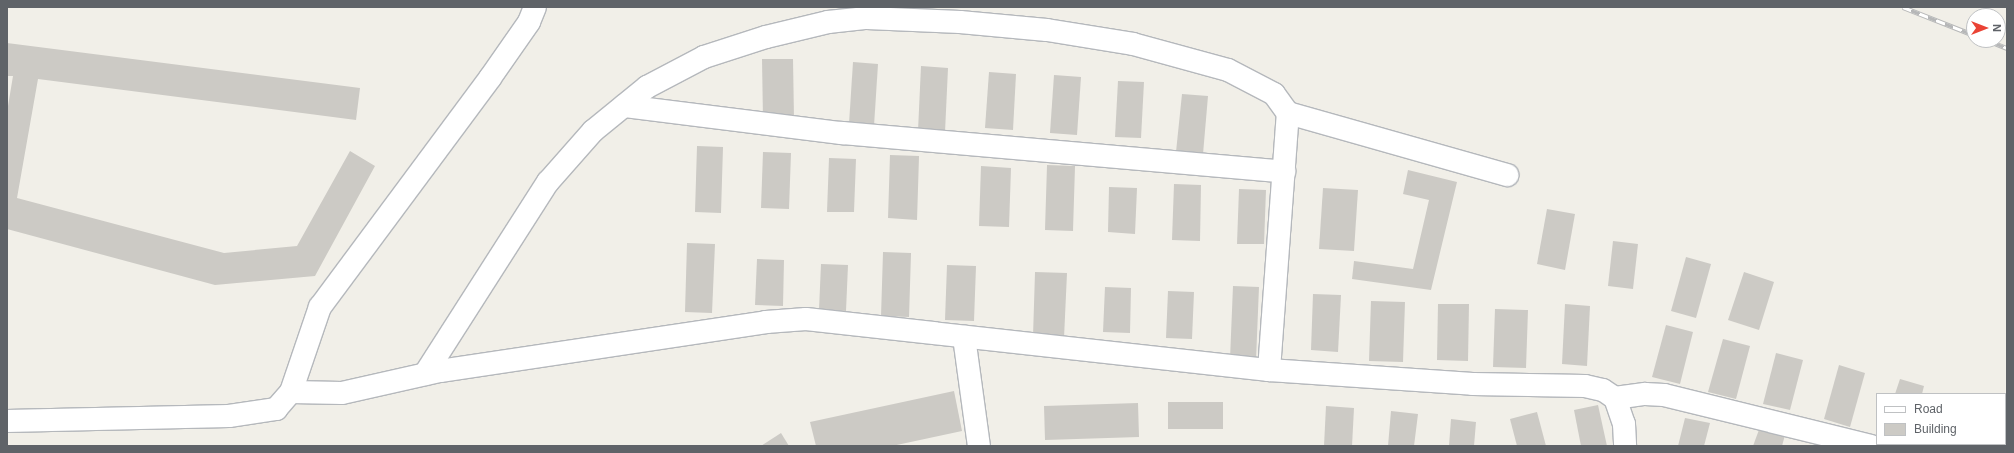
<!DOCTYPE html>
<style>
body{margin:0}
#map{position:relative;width:2014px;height:453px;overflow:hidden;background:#f1efe8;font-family:Arial,sans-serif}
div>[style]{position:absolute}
.building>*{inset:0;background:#cccac5}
.roads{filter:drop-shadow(1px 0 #b5b8bc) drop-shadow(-1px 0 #b5b8bc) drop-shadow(0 1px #b5b8bc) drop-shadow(0 -1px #b5b8bc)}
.street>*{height:22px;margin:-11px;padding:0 11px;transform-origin:11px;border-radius:11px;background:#fff}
.secondary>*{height:22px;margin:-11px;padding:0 11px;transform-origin:11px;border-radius:11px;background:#fff}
.rail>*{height:4.5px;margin-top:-2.25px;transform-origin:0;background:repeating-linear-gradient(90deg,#fff 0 9px,#b6b7b8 0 18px);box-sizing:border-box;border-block:1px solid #b6b7b8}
span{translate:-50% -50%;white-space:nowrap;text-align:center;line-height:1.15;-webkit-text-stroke:3.5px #fff;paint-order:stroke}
.frame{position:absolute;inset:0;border:8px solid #5f6368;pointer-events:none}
.legend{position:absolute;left:1876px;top:393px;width:130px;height:52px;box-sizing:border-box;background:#fff;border:1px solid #bfc1c3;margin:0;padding:5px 7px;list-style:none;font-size:12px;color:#5f6368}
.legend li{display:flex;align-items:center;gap:8px;height:20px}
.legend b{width:20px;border:1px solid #bfc1c3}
.north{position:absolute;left:1966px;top:8px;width:40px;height:40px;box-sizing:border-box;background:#fff;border:1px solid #bfc1c3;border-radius:50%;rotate:90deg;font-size:11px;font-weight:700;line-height:16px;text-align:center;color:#5f6368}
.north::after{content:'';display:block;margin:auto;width:14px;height:18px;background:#ea4335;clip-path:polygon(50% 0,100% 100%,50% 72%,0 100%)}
</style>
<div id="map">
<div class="building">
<i style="clip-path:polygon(7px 43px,360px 88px,356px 120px,38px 79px,17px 198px,224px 253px,297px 246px,350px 151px,375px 166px,315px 276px,215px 285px,7px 229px,7px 112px,13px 76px,7px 76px)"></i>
<i style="clip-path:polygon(762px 59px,793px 59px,794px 119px,763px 120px)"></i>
<i style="clip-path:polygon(853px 62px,878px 64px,874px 126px,849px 124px)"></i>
<i style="clip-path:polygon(921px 66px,948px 68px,945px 132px,918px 131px)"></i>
<i style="clip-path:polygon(989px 72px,1016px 74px,1013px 130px,985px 128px)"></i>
<i style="clip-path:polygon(1054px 75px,1081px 77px,1077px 135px,1050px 133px)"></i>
<i style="clip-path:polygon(1118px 81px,1144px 82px,1141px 138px,1115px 137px)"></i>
<i style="clip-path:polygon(1182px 94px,1208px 96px,1203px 154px,1176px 152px)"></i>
<i style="clip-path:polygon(697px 146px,723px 147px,721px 213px,695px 212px)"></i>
<i style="clip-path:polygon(763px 152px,791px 153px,789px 209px,761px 208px)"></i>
<i style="clip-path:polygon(890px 155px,919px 156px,917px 220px,888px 218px)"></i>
<i style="clip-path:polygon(829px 158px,856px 159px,854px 212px,827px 212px)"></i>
<i style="clip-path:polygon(1047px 165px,1075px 166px,1073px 231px,1045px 230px)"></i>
<i style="clip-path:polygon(981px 166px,1011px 168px,1009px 227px,979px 226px)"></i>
<i style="clip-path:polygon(1408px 170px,1457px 182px,1431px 290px,1352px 279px,1354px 261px,1413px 269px,1429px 200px,1403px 194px)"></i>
<i style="clip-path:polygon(1174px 184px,1201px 185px,1200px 241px,1172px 240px)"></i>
<i style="clip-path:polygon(1109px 187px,1137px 188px,1135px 234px,1108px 232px)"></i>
<i style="clip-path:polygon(1323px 188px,1358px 190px,1354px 251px,1319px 249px)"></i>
<i style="clip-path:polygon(1239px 189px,1266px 190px,1264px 244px,1237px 244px)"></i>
<i style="clip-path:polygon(1547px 209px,1575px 214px,1565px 270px,1537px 264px)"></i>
<i style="clip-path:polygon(1613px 241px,1638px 244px,1633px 289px,1608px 286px)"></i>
<i style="clip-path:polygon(687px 243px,715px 244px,712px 313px,685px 312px)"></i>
<i style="clip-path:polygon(883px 252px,911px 253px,909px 317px,881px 316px)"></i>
<i style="clip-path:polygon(1686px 257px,1711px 264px,1696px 318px,1671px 311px)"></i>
<i style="clip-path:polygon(757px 259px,784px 260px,783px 306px,755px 305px)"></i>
<i style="clip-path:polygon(821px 264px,848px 265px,846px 311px,819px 310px)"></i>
<i style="clip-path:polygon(947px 265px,976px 266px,974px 321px,945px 320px)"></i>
<i style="clip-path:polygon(1035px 272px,1067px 273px,1064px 338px,1033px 337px)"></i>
<i style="clip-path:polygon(1744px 272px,1774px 282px,1759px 330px,1728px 320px)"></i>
<i style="clip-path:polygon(1233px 286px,1259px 287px,1256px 360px,1230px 359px)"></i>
<i style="clip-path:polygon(1105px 287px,1131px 288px,1130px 333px,1103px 332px)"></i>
<i style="clip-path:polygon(1168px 291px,1194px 292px,1192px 339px,1166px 338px)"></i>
<i style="clip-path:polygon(1313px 294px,1341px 295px,1338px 352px,1311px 350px)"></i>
<i style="clip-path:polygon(1371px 301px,1405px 302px,1403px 362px,1369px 361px)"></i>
<i style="clip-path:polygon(1438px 304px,1469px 304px,1468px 361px,1437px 360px)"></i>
<i style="clip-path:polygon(1565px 304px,1590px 306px,1587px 366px,1562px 364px)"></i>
<i style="clip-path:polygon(1495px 309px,1528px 310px,1526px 368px,1493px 367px)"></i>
<i style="clip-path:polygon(1666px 325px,1693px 332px,1680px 384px,1652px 377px)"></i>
<i style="clip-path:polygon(1723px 339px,1750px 346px,1736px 399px,1708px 392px)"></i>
<i style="clip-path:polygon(1776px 353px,1803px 360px,1790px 410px,1763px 404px)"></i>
<i style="clip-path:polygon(1839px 365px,1865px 373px,1850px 427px,1824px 419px)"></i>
<i style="clip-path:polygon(1900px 379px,1924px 386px,1922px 394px,1895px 394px)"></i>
<i style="clip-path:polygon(954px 391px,962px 431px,892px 446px,816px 446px,810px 422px)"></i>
<i style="clip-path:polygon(1168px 402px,1223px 402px,1223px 429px,1168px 429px)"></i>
<i style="clip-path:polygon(1138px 403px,1139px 437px,1045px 440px,1044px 406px)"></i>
<i style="clip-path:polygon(1598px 405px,1607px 446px,1581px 446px,1574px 410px)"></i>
<i style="clip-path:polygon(1326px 406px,1354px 408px,1352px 446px,1324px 446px)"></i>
<i style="clip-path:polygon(1391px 411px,1418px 414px,1414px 446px,1388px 446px)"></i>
<i style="clip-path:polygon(1537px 412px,1546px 446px,1517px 446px,1510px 419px)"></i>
<i style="clip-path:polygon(1685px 418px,1710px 423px,1704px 446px,1678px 446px)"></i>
<i style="clip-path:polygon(1451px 419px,1476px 422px,1474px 446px,1449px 446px)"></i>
<i style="clip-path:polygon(1760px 427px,1785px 435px,1782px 446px,1753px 446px)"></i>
<i style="clip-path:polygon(781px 433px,789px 446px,761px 446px)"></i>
<i style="clip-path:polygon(1889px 444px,1907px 444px,1906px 446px)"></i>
<i style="clip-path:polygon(1944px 444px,1970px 444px,1944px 446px)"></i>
</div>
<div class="roads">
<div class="street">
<i style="left:624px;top:106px;width:220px;rotate:7.1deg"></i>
<i style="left:842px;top:133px;width:444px;rotate:5deg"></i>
<i style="left:964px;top:337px;width:110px;rotate:82.2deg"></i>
<i style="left:1269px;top:370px;width:258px;rotate:-85.8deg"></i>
<i style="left:425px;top:374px;width:228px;rotate:-57.4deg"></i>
<i style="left:548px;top:182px;width:68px;rotate:-48.6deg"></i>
<i style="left:593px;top:131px;width:70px;rotate:-39.2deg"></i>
<i style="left:647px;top:87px;width:64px;rotate:-27.8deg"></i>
<i style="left:704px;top:57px;width:65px;rotate:-17.9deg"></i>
<i style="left:766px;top:37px;width:64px;rotate:-13.6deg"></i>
<i style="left:828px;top:22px;width:39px;rotate:-6deg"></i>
<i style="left:867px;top:18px;width:93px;rotate:2.5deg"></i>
<i style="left:960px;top:22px;width:87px;rotate:5.3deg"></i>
<i style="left:1047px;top:30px;width:87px;rotate:9.2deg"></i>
<i style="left:1133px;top:44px;width:98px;rotate:15.3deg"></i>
<i style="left:1228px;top:70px;width:52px;rotate:27.6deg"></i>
<i style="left:1274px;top:94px;width:24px;rotate:54deg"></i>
<i style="left:1288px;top:113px;width:228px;rotate:15.8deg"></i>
<i style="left:291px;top:392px;width:51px;rotate:1.1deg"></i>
<i style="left:342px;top:393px;width:100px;rotate:-12.7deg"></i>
<i style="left:440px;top:371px;width:330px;rotate:-8.5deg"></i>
<i style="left:766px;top:322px;width:40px;rotate:-4.3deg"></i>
<i style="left:806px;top:319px;width:466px;rotate:6.3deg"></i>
<i style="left:1269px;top:370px;width:204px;rotate:3.9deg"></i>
<i style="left:1473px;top:384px;width:112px;rotate:1deg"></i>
<i style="left:1585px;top:386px;width:18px;rotate:13deg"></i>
<i style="left:1603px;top:390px;width:14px;rotate:34deg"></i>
<i style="left:1615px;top:398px;width:28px;rotate:71deg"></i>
<i style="left:1624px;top:424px;width:22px;rotate:87deg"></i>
<i style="left:1615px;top:398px;width:30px;rotate:-8deg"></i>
<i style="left:1645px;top:394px;width:19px;rotate:3deg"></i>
<i style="left:1664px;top:395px;width:213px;rotate:13.8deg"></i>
</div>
<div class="secondary">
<i style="left:7px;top:421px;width:222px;rotate:-1.3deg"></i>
<i style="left:229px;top:416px;width:48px;rotate:-8.5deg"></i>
<i style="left:276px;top:409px;width:23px;rotate:-49deg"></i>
<i style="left:291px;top:392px;width:90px;rotate:-71.2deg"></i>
<i style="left:320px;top:307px;width:285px;rotate:-53.4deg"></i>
<i style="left:490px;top:78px;width:68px;rotate:-55.1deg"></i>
<i style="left:529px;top:22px;width:16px;rotate:-68deg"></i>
</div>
</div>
<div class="rail">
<i style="left:1903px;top:7px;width:76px;rotate:21.5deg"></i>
<i style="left:1987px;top:40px;width:22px;rotate:22deg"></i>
</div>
<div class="frame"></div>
<ul class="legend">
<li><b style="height:5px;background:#fff"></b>Road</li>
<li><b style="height:11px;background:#cccac5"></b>Building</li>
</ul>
<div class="north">N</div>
</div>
